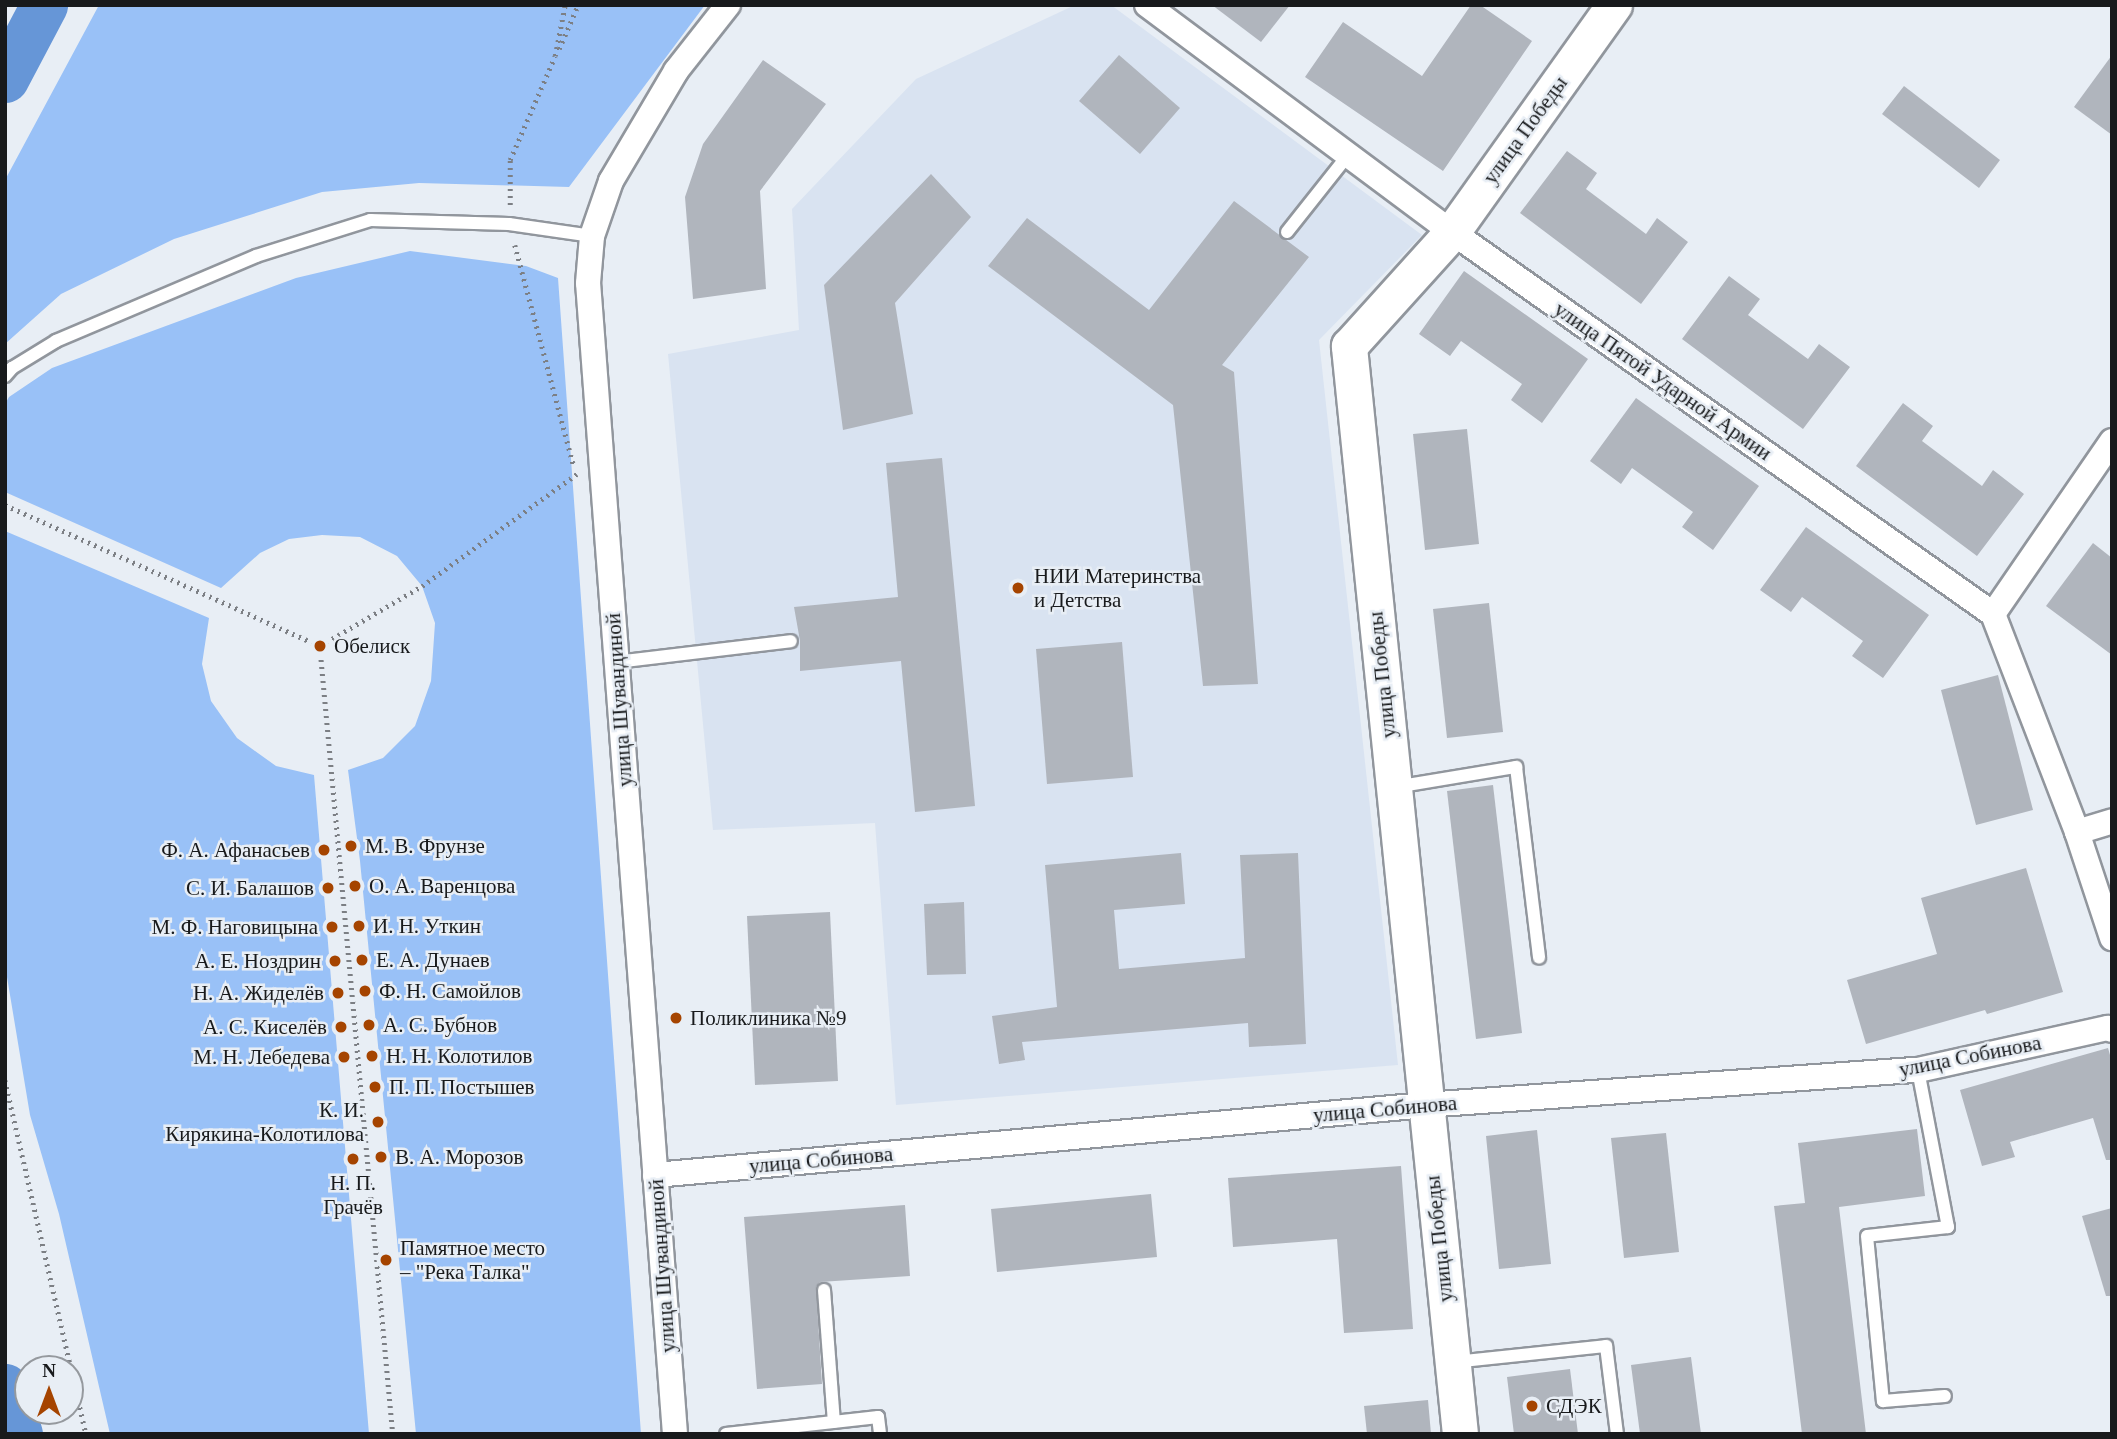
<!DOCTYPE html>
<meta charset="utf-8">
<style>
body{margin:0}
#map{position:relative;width:2117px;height:1439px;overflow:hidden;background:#e8eef5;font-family:Georgia,serif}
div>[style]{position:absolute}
.built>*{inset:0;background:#d9e3f1}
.forest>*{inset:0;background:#99c1f7}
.river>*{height:47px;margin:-23.5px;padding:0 23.5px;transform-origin:23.5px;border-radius:23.5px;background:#6696d7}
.building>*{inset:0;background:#b0b5bd}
.path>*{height:4.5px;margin-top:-2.25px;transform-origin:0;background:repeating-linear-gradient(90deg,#7c7f84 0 2px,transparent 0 7px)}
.roads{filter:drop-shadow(2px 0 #91969d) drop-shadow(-2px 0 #91969d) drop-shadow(0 2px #91969d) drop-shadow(0 -2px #91969d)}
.lane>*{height:12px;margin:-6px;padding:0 6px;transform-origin:6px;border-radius:6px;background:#fff}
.street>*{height:24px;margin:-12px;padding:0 12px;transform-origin:12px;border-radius:12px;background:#fff}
.secondary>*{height:35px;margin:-17.5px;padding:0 17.5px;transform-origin:17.5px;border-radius:17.5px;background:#fff}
.dots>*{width:19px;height:19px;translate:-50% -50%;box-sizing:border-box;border:4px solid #e8eef5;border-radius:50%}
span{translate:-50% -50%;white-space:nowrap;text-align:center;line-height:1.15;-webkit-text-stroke:5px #e8eef5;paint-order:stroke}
.street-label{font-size:21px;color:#181a1c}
.poi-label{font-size:21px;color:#181a1c}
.left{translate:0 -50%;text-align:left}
.right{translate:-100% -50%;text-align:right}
.frame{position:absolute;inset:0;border:7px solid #181a1c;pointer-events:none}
.north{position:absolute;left:14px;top:1355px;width:70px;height:70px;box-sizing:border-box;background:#e8eef5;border:2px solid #95999e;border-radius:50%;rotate:0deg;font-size:19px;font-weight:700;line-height:28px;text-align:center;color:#181a1c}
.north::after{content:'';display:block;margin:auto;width:24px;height:32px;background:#a54400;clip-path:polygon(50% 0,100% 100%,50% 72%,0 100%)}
</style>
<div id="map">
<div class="built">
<i style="clip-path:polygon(1075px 5px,1111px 5px,1422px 235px,1319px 340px,1398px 1065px,896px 1105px,875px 823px,713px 830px,668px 354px,799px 330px,792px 209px,916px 79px)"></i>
</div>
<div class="forest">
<i style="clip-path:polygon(99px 5px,705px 5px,569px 187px,419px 183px,322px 192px,174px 239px,61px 294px,5px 344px,5px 180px)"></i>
<i style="clip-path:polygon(410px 251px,526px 266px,558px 278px,641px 1434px,416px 1434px,360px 861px,348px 770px,383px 758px,415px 726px,431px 681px,435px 623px,422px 586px,397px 556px,360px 537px,322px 535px,289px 539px,260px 553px,221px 588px,5px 492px,5px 404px,9px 397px,52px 368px,296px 278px)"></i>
<i style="clip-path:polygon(5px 531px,209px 618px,202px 664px,211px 701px,237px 738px,276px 766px,314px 775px,369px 1434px,110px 1434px,59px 1214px,30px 1115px,5px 965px)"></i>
</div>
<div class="river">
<i style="left:5px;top:79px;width:84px;rotate:-62.2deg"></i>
<i style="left:5px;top:1387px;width:49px;rotate:73.4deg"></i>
</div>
<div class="building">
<i style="clip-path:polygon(1212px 5px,1290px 5px,1261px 42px)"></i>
<i style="clip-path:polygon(1471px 5px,1480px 5px,1532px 41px,1443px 171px,1305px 77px,1343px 22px,1422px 76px)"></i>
<i style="clip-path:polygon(1119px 55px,1180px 108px,1140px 154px,1079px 101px)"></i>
<i style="clip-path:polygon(2112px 55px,2112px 135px,2074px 107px)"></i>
<i style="clip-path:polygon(763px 60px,826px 104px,760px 191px,766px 289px,693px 299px,685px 197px,703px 144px)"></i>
<i style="clip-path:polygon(1904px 86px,2000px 160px,1979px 188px,1882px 114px)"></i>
<i style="clip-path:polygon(1567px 151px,1597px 173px,1586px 189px,1646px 234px,1657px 218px,1688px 242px,1641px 304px,1520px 213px)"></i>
<i style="clip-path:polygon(931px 174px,971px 217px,895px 303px,913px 414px,843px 430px,824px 285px)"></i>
<i style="clip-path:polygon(1234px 201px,1309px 257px,1222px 365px,1234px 372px,1258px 684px,1203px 686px,1173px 405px,988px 266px,1027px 218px,1149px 310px)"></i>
<i style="clip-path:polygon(1464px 271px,1588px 359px,1542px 423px,1511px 400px,1522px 384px,1461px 341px,1450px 356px,1419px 334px)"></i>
<i style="clip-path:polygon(1729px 276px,1760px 299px,1748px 315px,1808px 359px,1819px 344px,1850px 367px,1803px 429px,1682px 339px)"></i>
<i style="clip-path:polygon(1636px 398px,1759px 486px,1713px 550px,1682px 527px,1693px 512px,1632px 468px,1621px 484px,1590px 461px)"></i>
<i style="clip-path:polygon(1903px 403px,1933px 426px,1922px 441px,1982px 486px,1993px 470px,2024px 494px,1977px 556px,1856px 466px)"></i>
<i style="clip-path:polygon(1467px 429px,1479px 544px,1425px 550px,1413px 434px)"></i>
<i style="clip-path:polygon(942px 458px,975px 806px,915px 812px,901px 661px,800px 671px,800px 641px,794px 607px,898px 597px,886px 463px)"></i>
<i style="clip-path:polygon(1806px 527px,1929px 615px,1883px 678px,1852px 656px,1863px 641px,1802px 597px,1791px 612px,1760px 590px)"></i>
<i style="clip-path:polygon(2093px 543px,2112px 558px,2112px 655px,2046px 606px)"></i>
<i style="clip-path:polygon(1489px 603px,1503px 732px,1447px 738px,1433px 609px)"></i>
<i style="clip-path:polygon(1122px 642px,1133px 777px,1047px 784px,1036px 649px)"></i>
<i style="clip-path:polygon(1998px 675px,2033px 810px,1976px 825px,1941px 690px)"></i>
<i style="clip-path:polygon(1493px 785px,1522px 1033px,1476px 1039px,1447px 791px)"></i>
<i style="clip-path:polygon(1181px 853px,1185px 904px,1114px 910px,1119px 969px,1245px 958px,1240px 855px,1298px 853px,1306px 1044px,1249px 1047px,1248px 1023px,1022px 1042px,1025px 1060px,999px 1064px,992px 1016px,1057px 1007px,1045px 865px)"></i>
<i style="clip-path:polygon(2026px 868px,2063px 992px,1987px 1014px,1985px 1010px,1866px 1044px,1847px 980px,1937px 954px,1921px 898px)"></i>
<i style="clip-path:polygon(964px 902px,966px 974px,927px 975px,924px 904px)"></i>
<i style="clip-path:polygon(830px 912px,838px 1081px,755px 1085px,747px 916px)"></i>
<i style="clip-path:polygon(2108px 1048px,2112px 1062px,2112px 1160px,2106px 1160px,2093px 1118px,2010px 1142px,2015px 1157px,1982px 1166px,1960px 1090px)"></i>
<i style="clip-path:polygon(1917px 1129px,1925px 1196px,1839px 1207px,1866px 1434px,1802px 1434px,1774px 1206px,1805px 1203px,1798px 1143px)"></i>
<i style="clip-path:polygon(1537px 1130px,1551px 1264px,1499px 1269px,1486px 1136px)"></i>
<i style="clip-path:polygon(1666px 1133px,1679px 1252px,1624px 1258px,1611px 1138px)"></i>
<i style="clip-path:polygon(1401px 1166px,1413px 1329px,1344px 1333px,1337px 1239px,1233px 1247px,1228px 1178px)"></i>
<i style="clip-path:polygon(1151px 1194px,1157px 1257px,997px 1272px,991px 1209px)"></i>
<i style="clip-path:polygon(905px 1205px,910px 1276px,820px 1282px,816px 1287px,822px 1384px,757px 1389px,744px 1217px)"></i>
<i style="clip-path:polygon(2112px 1208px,2112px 1296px,2106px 1296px,2082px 1216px)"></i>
<i style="clip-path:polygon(1691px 1357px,1701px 1434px,1640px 1434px,1631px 1365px)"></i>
<i style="clip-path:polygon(1570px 1369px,1578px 1434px,1514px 1434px,1507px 1377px)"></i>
<i style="clip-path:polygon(1428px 1400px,1431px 1434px,1367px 1434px,1364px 1406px)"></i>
</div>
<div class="path">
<i style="left:559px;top:49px;width:48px;rotate:-66.6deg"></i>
<i style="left:510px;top:205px;width:45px;rotate:-90deg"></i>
<i style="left:510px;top:160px;width:113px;rotate:-66.6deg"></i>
<i style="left:555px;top:56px;width:52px;rotate:-78.9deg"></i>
<i style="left:515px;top:245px;width:229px;rotate:75.1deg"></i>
<i style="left:5px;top:505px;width:345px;rotate:24.1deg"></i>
<i style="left:320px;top:646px;width:791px;rotate:84.71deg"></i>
<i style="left:320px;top:646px;width:118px;rotate:-30.5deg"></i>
<i style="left:422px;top:586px;width:191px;rotate:-35.9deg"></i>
<i style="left:5px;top:1080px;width:363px;rotate:77.1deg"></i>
</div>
<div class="roads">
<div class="lane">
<i style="left:1287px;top:232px;width:98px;rotate:-51.6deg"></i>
<i style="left:5px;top:376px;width:11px;rotate:-49deg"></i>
<i style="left:12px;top:368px;width:52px;rotate:-31.5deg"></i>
<i style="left:56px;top:341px;width:217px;rotate:-23deg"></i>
<i style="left:256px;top:256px;width:120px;rotate:-17.5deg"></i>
<i style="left:370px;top:220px;width:139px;rotate:1.6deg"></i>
<i style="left:509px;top:224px;width:84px;rotate:8.2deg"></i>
<i style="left:616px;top:662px;width:176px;rotate:-6.8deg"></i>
<i style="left:1395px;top:787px;width:123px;rotate:-9.4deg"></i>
<i style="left:1516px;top:767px;width:192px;rotate:83.1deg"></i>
<i style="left:1918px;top:1070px;width:160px;rotate:79.2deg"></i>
<i style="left:1948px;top:1227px;width:81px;rotate:173.7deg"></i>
<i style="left:1867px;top:1236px;width:166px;rotate:84.5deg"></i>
<i style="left:1883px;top:1401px;width:62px;rotate:-4.6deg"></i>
<i style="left:824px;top:1290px;width:132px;rotate:85.7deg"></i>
<i style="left:1454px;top:1362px;width:153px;rotate:-6deg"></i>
<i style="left:1606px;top:1346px;width:89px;rotate:82.9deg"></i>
<i style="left:726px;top:1434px;width:153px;rotate:-6.4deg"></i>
<i style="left:878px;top:1417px;width:17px;rotate:83deg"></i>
</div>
<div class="street">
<i style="left:1147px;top:5px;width:380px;rotate:36.7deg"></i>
<i style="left:1452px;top:232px;width:662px;rotate:35.23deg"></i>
<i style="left:1993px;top:614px;width:234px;rotate:68.9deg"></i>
<i style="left:2077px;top:832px;width:112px;rotate:71.7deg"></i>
<i style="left:1993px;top:614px;width:210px;rotate:-55.5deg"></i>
<i style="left:2077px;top:832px;width:37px;rotate:-17deg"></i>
<i style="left:655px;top:1175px;width:773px;rotate:-5.19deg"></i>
<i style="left:1425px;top:1105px;width:494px;rotate:-4.1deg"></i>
<i style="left:1918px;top:1070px;width:195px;rotate:-12.5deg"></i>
<i style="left:2108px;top:1028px;width:4px;rotate:27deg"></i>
<i style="left:675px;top:1434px;width:1154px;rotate:-94.32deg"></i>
<i style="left:588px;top:283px;width:47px;rotate:-85.1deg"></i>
<i style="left:592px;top:236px;width:58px;rotate:-70.9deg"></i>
<i style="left:611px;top:181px;width:128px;rotate:-59.4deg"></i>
<i style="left:676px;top:71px;width:84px;rotate:-51.8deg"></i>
</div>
<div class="secondary">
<i style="left:1460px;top:1434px;width:1094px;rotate:-95.83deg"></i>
<i style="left:1349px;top:346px;width:154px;rotate:-47.9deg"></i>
<i style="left:1452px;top:232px;width:279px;rotate:-54.5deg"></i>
</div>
</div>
<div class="dots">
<i style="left:1018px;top:588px;background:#a54400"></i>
<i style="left:320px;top:646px;background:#a54400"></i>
<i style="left:351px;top:846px;background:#a54400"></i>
<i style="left:324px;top:850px;background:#a54400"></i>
<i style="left:355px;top:886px;background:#a54400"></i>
<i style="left:328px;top:888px;background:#a54400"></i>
<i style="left:359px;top:926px;background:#a54400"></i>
<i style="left:332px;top:927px;background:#a54400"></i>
<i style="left:362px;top:960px;background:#a54400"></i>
<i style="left:335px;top:961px;background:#a54400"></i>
<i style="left:365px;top:991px;background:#a54400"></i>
<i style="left:338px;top:993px;background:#a54400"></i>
<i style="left:676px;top:1018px;background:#a54400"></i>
<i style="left:369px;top:1025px;background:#a54400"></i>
<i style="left:341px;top:1027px;background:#a54400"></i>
<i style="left:372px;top:1056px;background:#a54400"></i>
<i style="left:344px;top:1057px;background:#a54400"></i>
<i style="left:375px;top:1087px;background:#a54400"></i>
<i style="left:378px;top:1122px;background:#a54400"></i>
<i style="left:381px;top:1157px;background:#a54400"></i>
<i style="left:353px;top:1159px;background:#a54400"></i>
<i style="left:386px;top:1260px;background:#a54400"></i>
<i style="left:1532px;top:1406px;background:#a54400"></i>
</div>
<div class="street-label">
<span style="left:1525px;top:130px;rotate:-54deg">улица Победы</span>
<span style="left:1663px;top:381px;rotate:35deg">улица Пятой Ударной Армии</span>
<span style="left:1382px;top:675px;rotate:-96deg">улица Победы</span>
<span style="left:619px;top:700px;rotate:-94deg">улица Шувандиной</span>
<span style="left:1970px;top:1056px;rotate:-11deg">улица Собинова</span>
<span style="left:1385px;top:1109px;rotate:-5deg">улица Собинова</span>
<span style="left:821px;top:1160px;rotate:-5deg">улица Собинова</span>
<span style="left:1439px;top:1239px;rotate:-96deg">улица Победы</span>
<span style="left:662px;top:1266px;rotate:-94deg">улица Шувандиной</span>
</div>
<div class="poi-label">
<span class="left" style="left:1034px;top:588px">НИИ Материнства<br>и Детства</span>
<span class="left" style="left:334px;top:646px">Обелиск</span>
<span class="left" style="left:365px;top:846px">М. В. Фрунзе</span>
<span class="right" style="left:310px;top:850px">Ф. А. Афанасьев</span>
<span class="left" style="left:369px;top:886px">О. А. Варенцова</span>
<span class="right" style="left:314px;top:888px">С. И. Балашов</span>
<span class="left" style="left:373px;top:926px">И. Н. Уткин</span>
<span class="right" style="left:318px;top:927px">М. Ф. Наговицына</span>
<span class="left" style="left:376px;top:960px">Е. А. Дунаев</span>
<span class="right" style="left:321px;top:961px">А. Е. Ноздрин</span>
<span class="left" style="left:379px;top:991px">Ф. Н. Самойлов</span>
<span class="right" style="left:324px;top:993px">Н. А. Жиделёв</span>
<span class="left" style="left:690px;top:1018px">Поликлиника №9</span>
<span class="left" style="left:383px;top:1025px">А. С. Бубнов</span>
<span class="right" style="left:327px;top:1027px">А. С. Киселёв</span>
<span class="left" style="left:386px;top:1056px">Н. Н. Колотилов</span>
<span class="right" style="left:330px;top:1057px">М. Н. Лебедева</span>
<span class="left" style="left:389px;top:1087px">П. П. Постышев</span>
<span class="right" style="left:364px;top:1122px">К. И.<br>Кирякина-Колотилова</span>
<span class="left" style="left:395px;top:1157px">В. А. Морозов</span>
<span style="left:353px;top:1195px">Н. П.<br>Грачёв</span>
<span class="left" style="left:400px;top:1260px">Памятное место<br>– "Река Талка"</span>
<span class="left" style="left:1546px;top:1406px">СДЭК</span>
</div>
<div class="frame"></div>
<div class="north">N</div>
</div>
